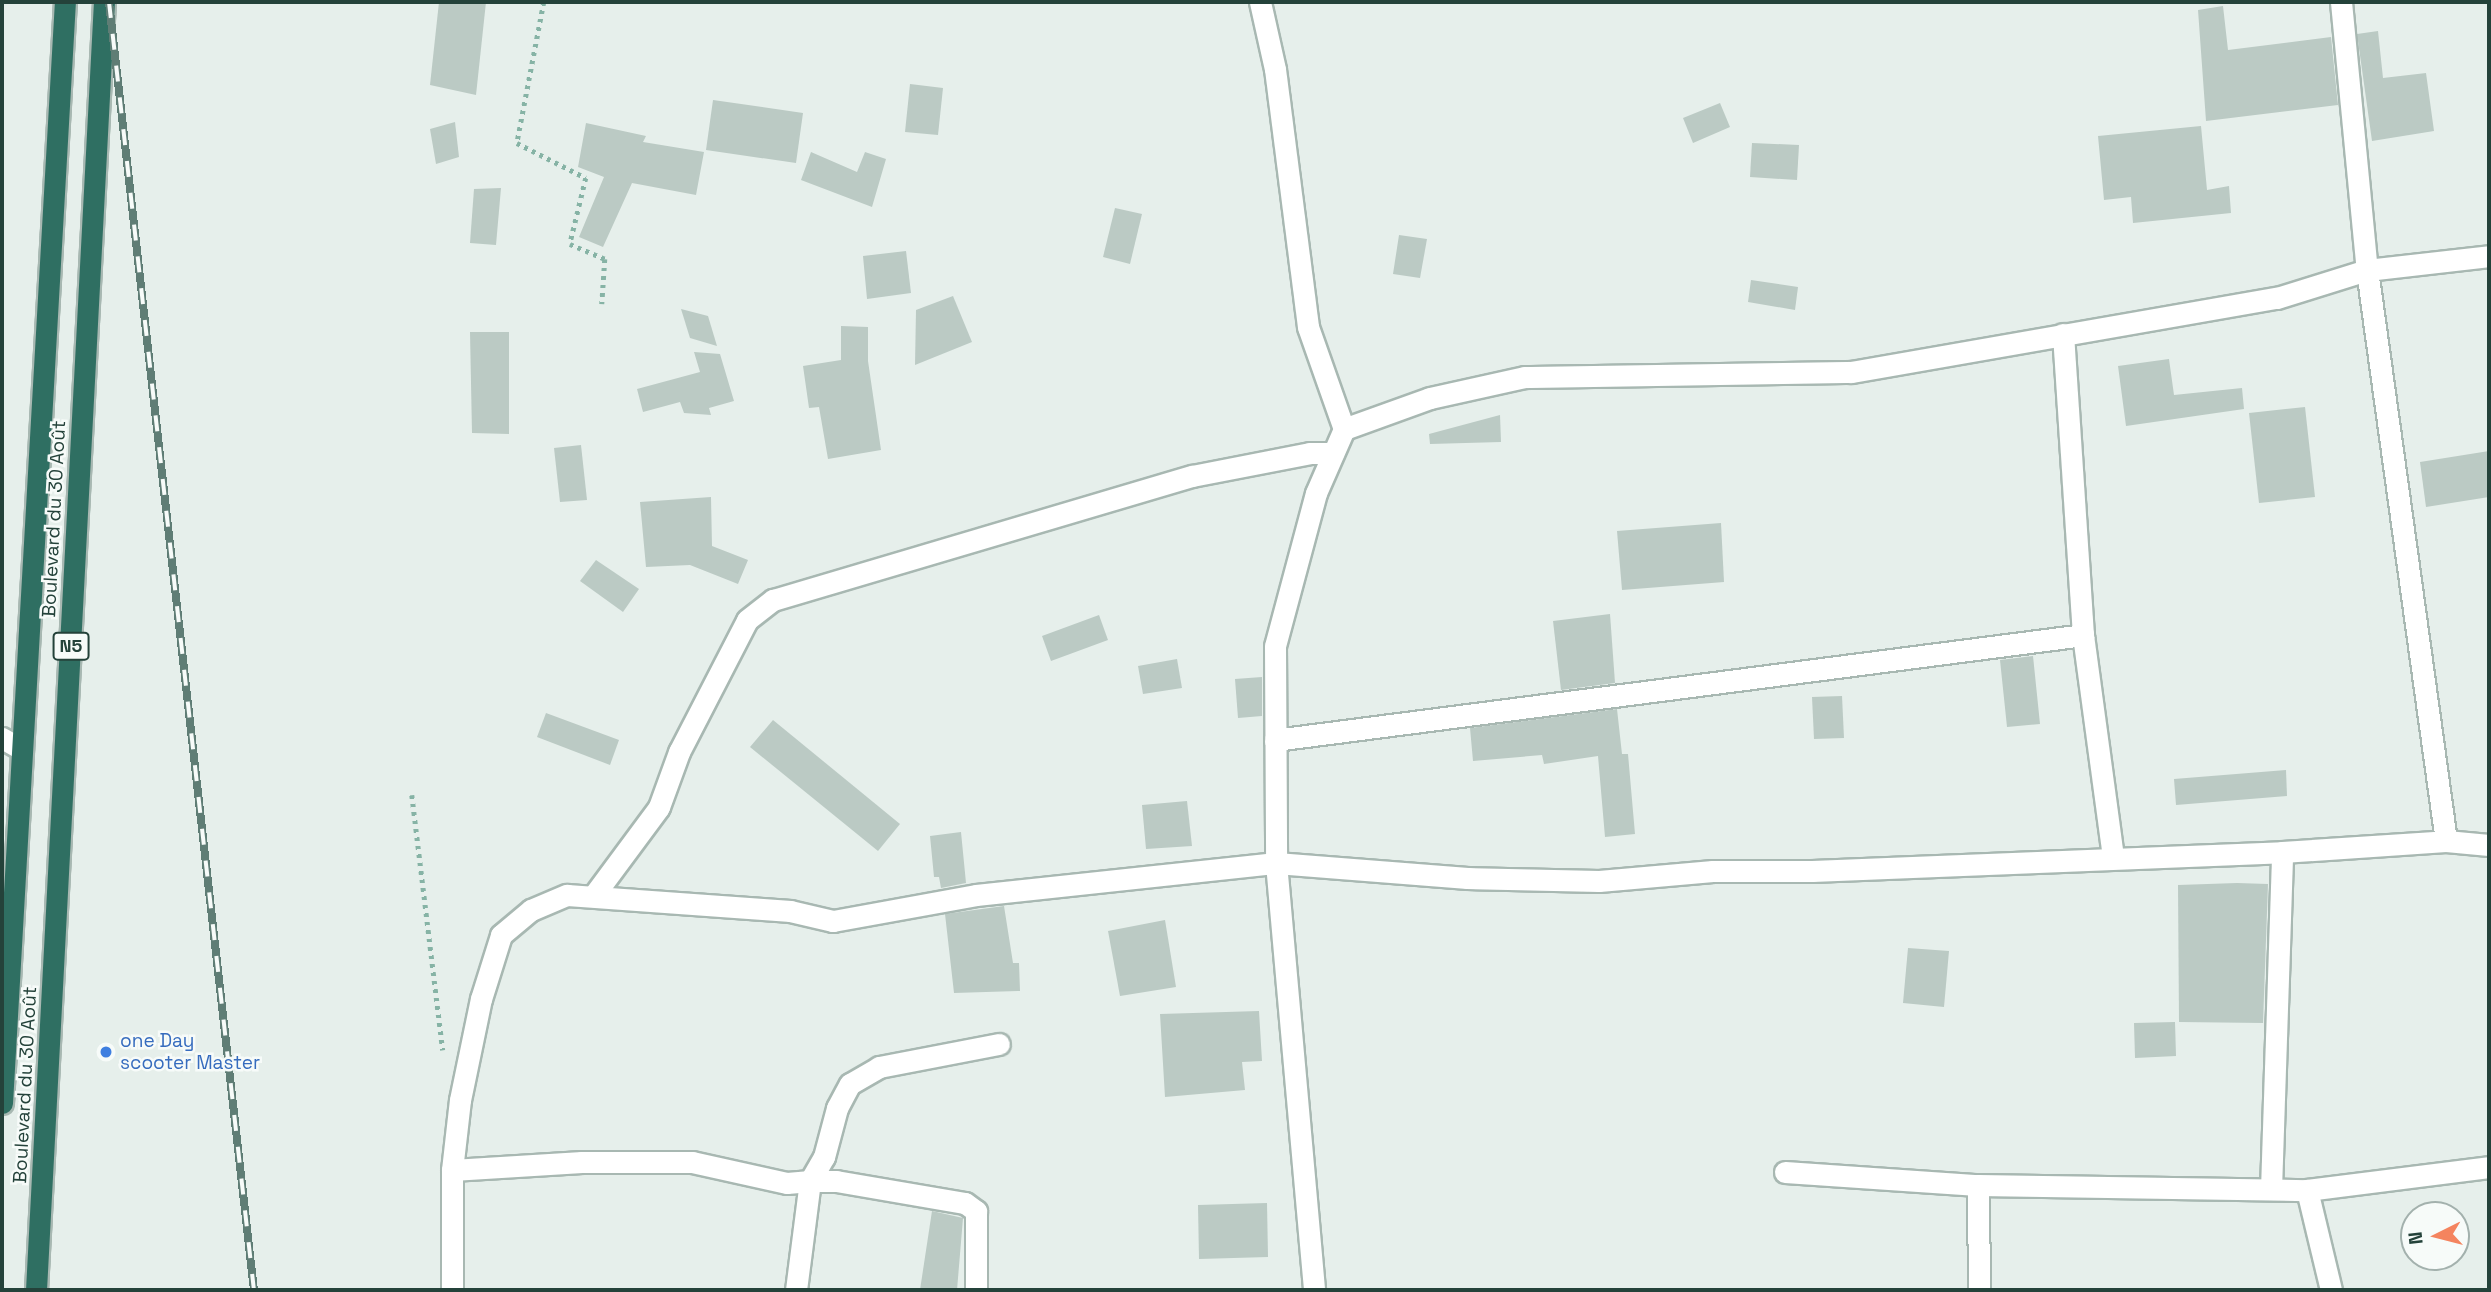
<!DOCTYPE html>
<meta charset="utf-8">
<style>
body{margin:0}
#map{position:relative;width:2491px;height:1292px;overflow:hidden;background:#e6efeb;font-family:"Space Grotesk",sans-serif}
div>[style]{position:absolute}
.building>*{inset:0;background:#bbcac4}
.path>*{height:4.5px;margin-top:-2.25px;transform-origin:0;background:repeating-linear-gradient(90deg,#86b3a5 0 3.5px,transparent 0 8.5px)}
.roads{filter:drop-shadow(2px 0 #a8b8b2) drop-shadow(-2px 0 #a8b8b2) drop-shadow(0 2px #a8b8b2) drop-shadow(0 -2px #a8b8b2)}
.minor>*{height:21px;margin:-10.5px;padding:0 10.5px;transform-origin:10.5px;border-radius:10.5px;background:#fff}
.highway>*{height:21px;margin:-10.5px;padding:0 10.5px;transform-origin:10.5px;border-radius:10.5px;background:#2f6f62}
.rail>*{height:8px;margin-top:-4px;transform-origin:0;background:repeating-linear-gradient(90deg,#f7fbf9 0 16px,#5f7d75 0 32px);box-sizing:border-box;border-block:2px solid #5f7d75}
.dots>*{width:19px;height:19px;translate:-50% -50%;box-sizing:border-box;border:4px solid #f7fbf9;border-radius:50%}
span{translate:-50% -50%;white-space:nowrap;text-align:center;line-height:1.15;-webkit-text-stroke:5px #f7fbf9;paint-order:stroke}
.shield-label span{padding:2px 5px;background:#f7fbf9;border:2px solid;border-radius:5px;-webkit-text-stroke-width:0}
.shield-label{font-size:18px;color:#24423a;font-weight:700}
.street-label{font-size:19px;color:#24423a}
.shop-label{font-size:19px;color:#366cbe}
.left{translate:0 -50%;text-align:left}
.frame{position:absolute;inset:0;border:4px solid #24423a;pointer-events:none}
.north{position:absolute;left:2400px;top:1201px;width:70px;height:70px;box-sizing:border-box;background:#f7fbf9;border:2px solid #a3b1ad;border-radius:50%;rotate:264deg;font-size:19px;font-weight:700;line-height:28px;text-align:center;color:#24423a}
.north::after{content:'';display:block;margin:auto;width:24px;height:32px;background:#f4845f;clip-path:polygon(50% 0,100% 100%,50% 72%,0 100%)}
</style>
<div id="map">
<div class="building">
<i style="clip-path:polygon(439px 2px,486px 2px,476px 95px,430px 85px)"></i>
<i style="clip-path:polygon(2223px 6px,2228px 50px,2331px 37px,2338px 105px,2206px 121px,2198px 10px)"></i>
<i style="clip-path:polygon(2378px 31px,2383px 78px,2426px 73px,2434px 131px,2372px 141px,2357px 34px)"></i>
<i style="clip-path:polygon(910px 84px,943px 88px,938px 135px,905px 132px)"></i>
<i style="clip-path:polygon(713px 100px,803px 113px,796px 163px,706px 150px)"></i>
<i style="clip-path:polygon(1720px 103px,1730px 127px,1693px 143px,1683px 118px)"></i>
<i style="clip-path:polygon(455px 122px,459px 157px,436px 164px,430px 129px)"></i>
<i style="clip-path:polygon(586px 123px,646px 136px,643px 142px,704px 152px,696px 195px,632px 183px,603px 247px,579px 237px,604px 177px,578px 167px)"></i>
<i style="clip-path:polygon(2201px 126px,2207px 190px,2229px 186px,2231px 213px,2133px 223px,2131px 197px,2104px 200px,2098px 136px)"></i>
<i style="clip-path:polygon(1752px 143px,1799px 145px,1797px 180px,1750px 177px)"></i>
<i style="clip-path:polygon(811px 152px,857px 172px,865px 152px,886px 159px,872px 207px,801px 180px)"></i>
<i style="clip-path:polygon(501px 188px,496px 245px,470px 243px,474px 189px)"></i>
<i style="clip-path:polygon(1115px 208px,1142px 214px,1130px 264px,1103px 257px)"></i>
<i style="clip-path:polygon(1399px 235px,1427px 239px,1420px 278px,1393px 274px)"></i>
<i style="clip-path:polygon(906px 251px,911px 293px,867px 299px,863px 256px)"></i>
<i style="clip-path:polygon(1751px 280px,1798px 287px,1795px 310px,1748px 302px)"></i>
<i style="clip-path:polygon(953px 296px,972px 342px,915px 365px,916px 310px)"></i>
<i style="clip-path:polygon(681px 309px,708px 316px,717px 346px,690px 338px)"></i>
<i style="clip-path:polygon(841px 326px,868px 327px,868px 361px,881px 450px,828px 459px,819px 407px,809px 408px,803px 366px,841px 360px)"></i>
<i style="clip-path:polygon(470px 332px,509px 332px,509px 434px,472px 433px)"></i>
<i style="clip-path:polygon(694px 352px,720px 354px,734px 401px,709px 408px,711px 415px,684px 413px,680px 402px,643px 412px,637px 389px,700px 372px)"></i>
<i style="clip-path:polygon(2169px 359px,2174px 395px,2242px 388px,2244px 409px,2126px 426px,2118px 366px)"></i>
<i style="clip-path:polygon(2305px 407px,2315px 497px,2259px 503px,2249px 413px)"></i>
<i style="clip-path:polygon(1500px 415px,1501px 442px,1430px 444px,1429px 434px)"></i>
<i style="clip-path:polygon(581px 445px,587px 500px,560px 502px,554px 448px)"></i>
<i style="clip-path:polygon(2489px 451px,2489px 497px,2426px 507px,2420px 462px)"></i>
<i style="clip-path:polygon(711px 497px,712px 546px,748px 560px,738px 584px,690px 565px,646px 567px,640px 502px)"></i>
<i style="clip-path:polygon(1721px 523px,1724px 582px,1622px 590px,1617px 531px)"></i>
<i style="clip-path:polygon(596px 560px,639px 589px,623px 612px,580px 581px)"></i>
<i style="clip-path:polygon(1610px 614px,1615px 683px,1561px 690px,1553px 621px)"></i>
<i style="clip-path:polygon(1099px 615px,1108px 640px,1051px 661px,1042px 636px)"></i>
<i style="clip-path:polygon(2033px 656px,2040px 724px,2007px 727px,2000px 660px)"></i>
<i style="clip-path:polygon(1177px 659px,1182px 688px,1143px 694px,1138px 666px)"></i>
<i style="clip-path:polygon(1262px 677px,1262px 716px,1238px 718px,1235px 679px)"></i>
<i style="clip-path:polygon(1842px 696px,1844px 738px,1814px 739px,1812px 697px)"></i>
<i style="clip-path:polygon(1617px 709px,1622px 754px,1628px 754px,1635px 834px,1605px 837px,1598px 756px,1544px 764px,1542px 755px,1473px 761px,1470px 728px)"></i>
<i style="clip-path:polygon(546px 713px,619px 740px,610px 765px,537px 737px)"></i>
<i style="clip-path:polygon(773px 720px,900px 824px,878px 851px,750px 747px)"></i>
<i style="clip-path:polygon(2286px 770px,2287px 796px,2176px 805px,2174px 779px)"></i>
<i style="clip-path:polygon(1187px 801px,1192px 846px,1146px 849px,1142px 805px)"></i>
<i style="clip-path:polygon(961px 832px,966px 883px,941px 888px,939px 877px,934px 877px,930px 836px)"></i>
<i style="clip-path:polygon(2237px 883px,2268px 884px,2263px 1023px,2179px 1022px,2178px 885px)"></i>
<i style="clip-path:polygon(1004px 906px,1013px 963px,1019px 963px,1020px 991px,954px 993px,945px 914px)"></i>
<i style="clip-path:polygon(1165px 920px,1176px 987px,1120px 996px,1108px 931px)"></i>
<i style="clip-path:polygon(1908px 948px,1949px 951px,1944px 1007px,1903px 1003px)"></i>
<i style="clip-path:polygon(1259px 1011px,1262px 1061px,1242px 1062px,1245px 1090px,1165px 1097px,1160px 1014px)"></i>
<i style="clip-path:polygon(2175px 1022px,2176px 1056px,2135px 1058px,2134px 1023px)"></i>
<i style="clip-path:polygon(1267px 1203px,1268px 1257px,1199px 1259px,1198px 1205px)"></i>
<i style="clip-path:polygon(932px 1211px,963px 1218px,957px 1290px,920px 1290px)"></i>
</div>
<div class="path">
<i style="left:544px;top:2px;width:144px;rotate:100.8deg"></i>
<i style="left:517px;top:143px;width:77px;rotate:26.9deg"></i>
<i style="left:586px;top:178px;width:68px;rotate:103.6deg"></i>
<i style="left:570px;top:244px;width:38px;rotate:23deg"></i>
<i style="left:605px;top:259px;width:45px;rotate:93.8deg"></i>
<i style="left:412px;top:795px;width:257px;rotate:83.1deg"></i>
</div>
<div class="roads">
<div class="minor">
<i style="left:1260px;top:2px;width:69px;rotate:77.4deg"></i>
<i style="left:1275px;top:69px;width:260px;rotate:82.7deg"></i>
<i style="left:1308px;top:327px;width:108px;rotate:70.6deg"></i>
<i style="left:1344px;top:429px;width:70px;rotate:113.6deg"></i>
<i style="left:1316px;top:493px;width:158px;rotate:105deg"></i>
<i style="left:1275px;top:646px;width:217px;rotate:89.7deg"></i>
<i style="left:1276px;top:863px;width:429px;rotate:84.9deg"></i>
<i style="left:2341px;top:2px;width:269px;rotate:84.5deg"></i>
<i style="left:2367px;top:270px;width:576px;rotate:82.12deg"></i>
<i style="left:2063px;top:334px;width:302px;rotate:86.2deg"></i>
<i style="left:2083px;top:635px;width:225px;rotate:82.3deg"></i>
<i style="left:1344px;top:429px;width:91px;rotate:-19.8deg"></i>
<i style="left:1430px;top:398px;width:97px;rotate:-12.5deg"></i>
<i style="left:1525px;top:377px;width:326px;rotate:-0.9deg"></i>
<i style="left:1851px;top:372px;width:432px;rotate:-9.9deg"></i>
<i style="left:2277px;top:298px;width:94px;rotate:-17.3deg"></i>
<i style="left:2367px;top:270px;width:123px;rotate:-6.5deg"></i>
<i style="left:2px;top:738px;width:20px;rotate:30deg"></i>
<i style="left:1275px;top:740px;width:815px;rotate:-7.4deg"></i>
<i style="left:594px;top:895px;width:109px;rotate:-53.5deg"></i>
<i style="left:659px;top:807px;width:59px;rotate:-70deg"></i>
<i style="left:679px;top:752px;width:148px;rotate:-62.7deg"></i>
<i style="left:747px;top:620px;width:33px;rotate:-38deg"></i>
<i style="left:773px;top:600px;width:437px;rotate:-16.5deg"></i>
<i style="left:1192px;top:476px;width:120px;rotate:-11deg"></i>
<i style="left:1310px;top:453px;width:23px"></i>
<i style="left:452px;top:1170px;width:130px;rotate:-3.5deg"></i>
<i style="left:582px;top:1162px;width:110px"></i>
<i style="left:692px;top:1162px;width:97px;rotate:12.5deg"></i>
<i style="left:787px;top:1183px;width:23px;rotate:-5deg"></i>
<i style="left:810px;top:1181px;width:28px;rotate:-60deg"></i>
<i style="left:824px;top:1157px;width:51px;rotate:-75.1deg"></i>
<i style="left:837px;top:1108px;width:27px;rotate:-62deg"></i>
<i style="left:850px;top:1084px;width:34px;rotate:-30deg"></i>
<i style="left:879px;top:1067px;width:122px;rotate:-10.9deg"></i>
<i style="left:1785px;top:1172px;width:193px;rotate:3.9deg"></i>
<i style="left:1978px;top:1185px;width:329px;rotate:0.9deg"></i>
<i style="left:2307px;top:1190px;width:183px;rotate:-7.2deg"></i>
<i style="left:1978px;top:1185px;width:105px;rotate:89.5deg"></i>
<i style="left:2271px;top:1189px;width:337px;rotate:-88.1deg"></i>
<i style="left:2307px;top:1190px;width:103px;rotate:76.5deg"></i>
<i style="left:452px;top:1290px;width:120px;rotate:-90deg"></i>
<i style="left:452px;top:1170px;width:70px;rotate:-83.5deg"></i>
<i style="left:460px;top:1100px;width:103px;rotate:-78.3deg"></i>
<i style="left:481px;top:999px;width:67px;rotate:-72.6deg"></i>
<i style="left:501px;top:935px;width:39px;rotate:-40deg"></i>
<i style="left:531px;top:910px;width:39px;rotate:-23deg"></i>
<i style="left:567px;top:895px;width:224px;rotate:4.1deg"></i>
<i style="left:790px;top:911px;width:44px;rotate:13.1deg"></i>
<i style="left:833px;top:921px;width:145px;rotate:-10.3deg"></i>
<i style="left:976px;top:895px;width:302px;rotate:-6.1deg"></i>
<i style="left:1276px;top:863px;width:192px;rotate:4.5deg"></i>
<i style="left:1467px;top:878px;width:132px;rotate:1.3deg"></i>
<i style="left:1599px;top:881px;width:114px;rotate:-5deg"></i>
<i style="left:1713px;top:871px;width:99px"></i>
<i style="left:1812px;top:871px;width:470px;rotate:-2.3deg"></i>
<i style="left:2282px;top:852px;width:164px;rotate:-3.8deg"></i>
<i style="left:2446px;top:841px;width:43px;rotate:5.3deg"></i>
<i style="left:796px;top:1290px;width:110px;rotate:-82.7deg"></i>
<i style="left:810px;top:1181px;width:26px"></i>
<i style="left:836px;top:1181px;width:131px;rotate:9.7deg"></i>
<i style="left:965px;top:1203px;width:14px;rotate:36deg"></i>
<i style="left:976px;top:1211px;width:79px;rotate:90deg"></i>
</div>
<div class="highway">
<i style="left:2px;top:1103px;width:1103px;rotate:-86.73deg"></i>
<i style="left:36px;top:1290px;width:1290px;rotate:-86.98deg"></i>
</div>
</div>
<div class="rail">
<i style="left:109px;top:2px;width:1296px;rotate:83.58deg"></i>
</div>
<div class="dots">
<i style="left:106px;top:1052px;background:#3f7fe0"></i>
</div>
<div class="shield-label">
<span style="left:71px;top:646px">N5</span>
</div>
<div class="street-label">
<span style="left:54px;top:519px;rotate:-87deg">Boulevard du 30 Août</span>
<span style="left:25px;top:1085px;rotate:-87deg">Boulevard du 30 Août</span>
</div>
<div class="shop-label">
<span class="left" style="left:120px;top:1052px">one Day<br>scooter Master</span>
</div>
<div class="frame"></div>
<div class="north">N</div>
</div>
